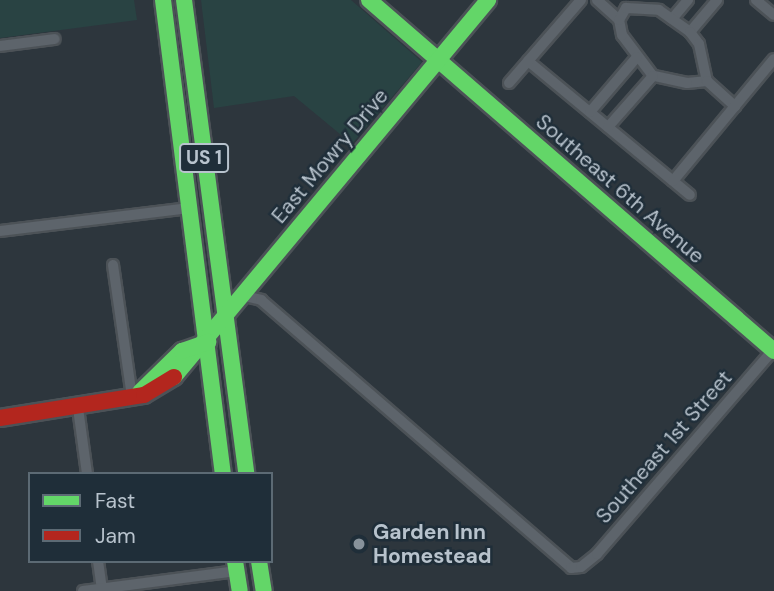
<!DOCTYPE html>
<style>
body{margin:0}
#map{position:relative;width:774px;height:591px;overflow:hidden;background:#2d363d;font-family:"DM Sans",sans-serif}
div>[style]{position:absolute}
.green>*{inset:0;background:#294343}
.roads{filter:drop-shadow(2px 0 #4c5257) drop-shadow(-2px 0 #4c5257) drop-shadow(0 2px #4c5257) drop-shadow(0 -2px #4c5257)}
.street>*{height:10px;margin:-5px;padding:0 5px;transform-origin:5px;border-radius:5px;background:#5d646b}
.fast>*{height:16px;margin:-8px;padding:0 8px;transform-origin:8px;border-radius:8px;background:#63d668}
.jam>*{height:16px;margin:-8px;padding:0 8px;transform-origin:8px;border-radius:8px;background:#b3261e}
.dots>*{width:19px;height:19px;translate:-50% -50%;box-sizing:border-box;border:4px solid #1f2e39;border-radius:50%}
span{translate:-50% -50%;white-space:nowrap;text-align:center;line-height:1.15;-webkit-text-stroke:5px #1f2e39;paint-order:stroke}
.shield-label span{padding:2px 5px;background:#1f2e39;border:2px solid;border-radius:5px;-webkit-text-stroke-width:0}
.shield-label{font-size:19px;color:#b8c3cd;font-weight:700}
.street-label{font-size:21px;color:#b8c3cd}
.poi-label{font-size:21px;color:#b8c3cd;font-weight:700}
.left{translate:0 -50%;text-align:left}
.legend{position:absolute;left:28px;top:472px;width:245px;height:91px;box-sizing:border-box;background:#1f2e39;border:2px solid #5c6a74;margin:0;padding:9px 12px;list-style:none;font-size:21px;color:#b8c3cd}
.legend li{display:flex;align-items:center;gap:14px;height:35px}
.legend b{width:35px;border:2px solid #5c6a74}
</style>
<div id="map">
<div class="green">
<i style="clip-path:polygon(0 0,134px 0,137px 20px,0 38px)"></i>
<i style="clip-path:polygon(201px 0,351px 0,422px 62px,352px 144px,294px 96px,214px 108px)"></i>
</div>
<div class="roads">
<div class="street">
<i style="left:597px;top:0;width:30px;rotate:42deg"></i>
<i style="left:756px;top:0;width:23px;rotate:40deg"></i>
<i style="left:672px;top:19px;width:25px;rotate:-50deg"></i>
<i style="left:690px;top:32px;width:42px;rotate:-49.8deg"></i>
<i style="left:0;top:46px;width:55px;rotate:-7.3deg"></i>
<i style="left:528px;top:61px;width:210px;rotate:39.6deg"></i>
<i style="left:707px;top:81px;width:20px;rotate:174deg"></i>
<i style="left:687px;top:83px;width:35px;rotate:-168deg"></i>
<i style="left:653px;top:76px;width:51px;rotate:-127.1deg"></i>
<i style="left:622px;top:35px;width:15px;rotate:-101deg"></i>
<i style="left:619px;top:20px;width:14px;rotate:-60deg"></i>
<i style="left:626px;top:8px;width:33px;rotate:3deg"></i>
<i style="left:659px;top:10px;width:38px;rotate:35deg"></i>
<i style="left:690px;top:32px;width:15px;rotate:53deg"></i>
<i style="left:699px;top:44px;width:38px;rotate:78deg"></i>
<i style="left:707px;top:81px;width:38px;rotate:42deg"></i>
<i style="left:509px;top:83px;width:110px;rotate:-49.1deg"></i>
<i style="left:590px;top:112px;width:72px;rotate:-49.5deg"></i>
<i style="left:608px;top:127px;width:68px;rotate:-48.6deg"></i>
<i style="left:673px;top:181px;width:158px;rotate:-50.4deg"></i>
<i style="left:0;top:231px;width:192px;rotate:-6.9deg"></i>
<i style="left:113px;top:265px;width:133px;rotate:81.8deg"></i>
<i style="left:240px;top:295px;width:22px;rotate:13deg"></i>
<i style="left:261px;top:300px;width:410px;rotate:40.8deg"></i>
<i style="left:571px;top:568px;width:10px;rotate:-6deg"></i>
<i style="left:581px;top:567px;width:21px;rotate:-39deg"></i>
<i style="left:597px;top:554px;width:269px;rotate:-49.2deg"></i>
<i style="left:78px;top:408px;width:67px;rotate:82.2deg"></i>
<i style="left:98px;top:561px;width:30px;rotate:82deg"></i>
<i style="left:83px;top:591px;width:155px;rotate:-7.4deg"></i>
</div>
<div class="fast">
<i style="left:163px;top:0;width:478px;rotate:82.8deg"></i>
<i style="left:184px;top:0;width:478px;rotate:82.5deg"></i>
<i style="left:369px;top:0;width:536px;rotate:40.91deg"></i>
<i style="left:174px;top:377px;width:491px;rotate:-50.2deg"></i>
<i style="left:140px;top:392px;width:59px;rotate:-44.3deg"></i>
<i style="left:182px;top:351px;width:28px;rotate:-19deg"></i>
<i style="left:235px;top:561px;width:30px;rotate:81deg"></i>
<i style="left:259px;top:561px;width:30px;rotate:81deg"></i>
</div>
<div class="jam">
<i style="left:0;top:418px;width:146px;rotate:-9.1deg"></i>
<i style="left:144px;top:395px;width:35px;rotate:-31deg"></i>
</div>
</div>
<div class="dots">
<i style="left:359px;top:544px;background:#87929b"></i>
</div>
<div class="shield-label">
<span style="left:204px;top:158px">US 1</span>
</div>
<div class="street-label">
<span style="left:330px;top:156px;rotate:-50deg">East Mowry Drive</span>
<span style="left:620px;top:189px;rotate:41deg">Southeast 6th Avenue</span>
<span style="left:664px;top:447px;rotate:-49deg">Southeast 1st Street</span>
</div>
<div class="poi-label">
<span class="left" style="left:373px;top:544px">Garden Inn<br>Homestead</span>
</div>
<ul class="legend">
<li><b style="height:9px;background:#63d668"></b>Fast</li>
<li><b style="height:9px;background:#b3261e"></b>Jam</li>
</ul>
</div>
